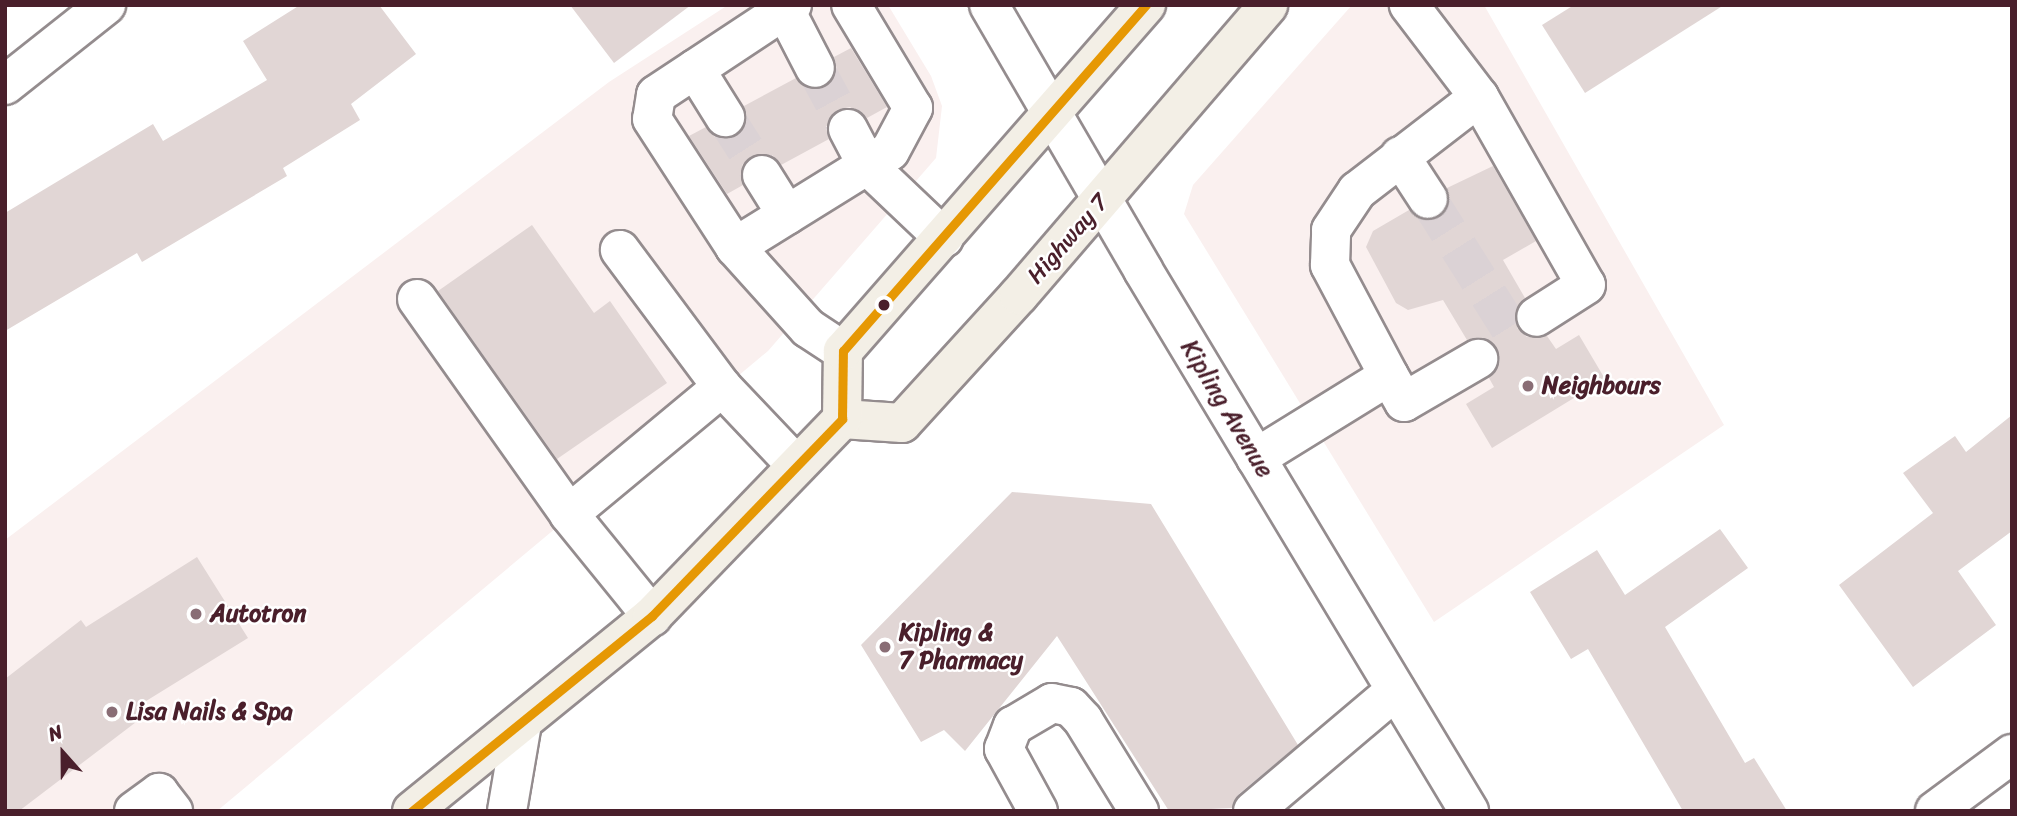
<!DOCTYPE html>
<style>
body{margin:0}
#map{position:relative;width:2017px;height:816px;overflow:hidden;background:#fff;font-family:Sriracha,sans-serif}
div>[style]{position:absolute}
.built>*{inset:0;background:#faf0ef}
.building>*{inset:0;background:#e1d6d5}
.minor-tunnel>*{height:38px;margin-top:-19px;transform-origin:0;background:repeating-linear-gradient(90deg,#dbd2d5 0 38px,transparent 0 57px)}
.roads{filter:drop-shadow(2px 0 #948c8e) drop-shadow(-2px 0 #948c8e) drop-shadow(0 2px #948c8e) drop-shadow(0 -2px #948c8e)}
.minor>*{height:38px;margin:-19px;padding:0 19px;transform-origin:19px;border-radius:19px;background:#fff}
.major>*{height:38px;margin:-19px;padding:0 19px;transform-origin:19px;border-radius:19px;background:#f3efe6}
.bus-1>*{height:9px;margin:-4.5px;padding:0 4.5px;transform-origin:4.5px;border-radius:4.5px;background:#e69804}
.dots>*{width:19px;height:19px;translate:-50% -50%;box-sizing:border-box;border:4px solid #fff;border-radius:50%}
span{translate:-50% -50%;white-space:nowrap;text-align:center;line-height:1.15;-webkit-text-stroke:5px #fff;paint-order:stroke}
.street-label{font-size:24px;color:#4a1f2b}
.poi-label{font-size:24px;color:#4a1f2b;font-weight:700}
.left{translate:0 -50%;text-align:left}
.frame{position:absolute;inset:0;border:7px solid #4a1f2b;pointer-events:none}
.north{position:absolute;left:28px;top:718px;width:70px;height:70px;-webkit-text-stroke:5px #fff;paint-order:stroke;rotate:339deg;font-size:19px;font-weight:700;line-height:28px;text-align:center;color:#4a1f2b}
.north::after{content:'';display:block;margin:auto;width:24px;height:32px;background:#4a1f2b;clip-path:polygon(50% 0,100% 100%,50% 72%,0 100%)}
</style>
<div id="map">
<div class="built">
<i style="clip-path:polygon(728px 5px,888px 5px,931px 76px,942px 106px,936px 158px,768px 351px,217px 811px,5px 811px,5px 540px,609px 82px)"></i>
<i style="clip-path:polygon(1352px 5px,1484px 5px,1724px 425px,1434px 622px,1184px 214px,1193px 185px)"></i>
</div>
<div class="building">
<i style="clip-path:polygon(300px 5px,379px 5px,416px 54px,351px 104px,360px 120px,283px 168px,287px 176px,142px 262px,137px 253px,5px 331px,5px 213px,153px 124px,163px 141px,267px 80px,243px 41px)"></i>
<i style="clip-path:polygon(570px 5px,691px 5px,614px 63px)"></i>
<i style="clip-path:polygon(1574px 5px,1724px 5px,1585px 93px,1542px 25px)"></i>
<i style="clip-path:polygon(851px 48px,887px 107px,867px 118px,850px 107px,837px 110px,826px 127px,829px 139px,781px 165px,772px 155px,751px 156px,742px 165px,743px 185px,727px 194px,689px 136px,706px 127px,715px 137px,736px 136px,745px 127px,744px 106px,796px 78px,813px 90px,826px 87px,837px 70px,834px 57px)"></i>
<i style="clip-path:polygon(1493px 166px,1536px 241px,1503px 260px,1525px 298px,1516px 308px,1517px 328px,1527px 337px,1547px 336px,1556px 349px,1579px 335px,1605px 379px,1492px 448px,1466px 404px,1494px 387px,1489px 378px,1500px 360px,1496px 347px,1479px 337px,1467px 340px,1443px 300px,1408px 310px,1396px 303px,1366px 247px,1373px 231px,1409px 210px,1419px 219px,1439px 218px,1448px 208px,1447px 188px)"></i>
<i style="clip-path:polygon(532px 225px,594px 313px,610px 301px,667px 383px,557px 459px,438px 291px)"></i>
<i style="clip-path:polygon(2012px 415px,2012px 531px,1958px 571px,1996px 625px,1913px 687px,1839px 585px,1933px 513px,1903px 473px,1955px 436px,1966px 452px)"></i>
<i style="clip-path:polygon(1012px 492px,1151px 504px,1298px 745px,1239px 794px,1232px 808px,1169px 811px,1057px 636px,965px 751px,944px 730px,921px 742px,861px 645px)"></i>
<i style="clip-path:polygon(1720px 529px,1748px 568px,1665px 627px,1745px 763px,1754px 758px,1787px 811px,1683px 811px,1588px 649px,1571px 659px,1530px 592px,1597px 550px,1625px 595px)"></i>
<i style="clip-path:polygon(197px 557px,248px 638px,138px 706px,144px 716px,19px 811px,5px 811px,5px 679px,81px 620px,86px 627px)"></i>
</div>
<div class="minor-tunnel">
<i style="left:815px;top:68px;width:69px;rotate:61.6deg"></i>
<i style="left:725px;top:117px;width:69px;rotate:57.5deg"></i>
<i style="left:1428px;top:199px;width:160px;rotate:57.8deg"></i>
</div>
<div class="roads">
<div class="minor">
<i style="left:792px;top:5px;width:163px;rotate:146.5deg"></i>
<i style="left:656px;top:95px;width:24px;rotate:99deg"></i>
<i style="left:652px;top:119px;width:153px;rotate:57deg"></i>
<i style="left:735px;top:247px;width:182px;rotate:-31.8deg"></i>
<i style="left:890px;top:151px;width:49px;rotate:-61.9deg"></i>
<i style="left:913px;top:108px;width:120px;rotate:-121deg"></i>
<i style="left:989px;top:5px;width:306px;rotate:59.8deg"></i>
<i style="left:1143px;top:270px;width:632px;rotate:58.93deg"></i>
<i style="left:785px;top:10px;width:65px;rotate:62.7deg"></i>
<i style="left:695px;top:69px;width:57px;rotate:58deg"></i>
<i style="left:5px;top:85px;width:129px;rotate:-38.4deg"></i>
<i style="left:1479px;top:97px;width:216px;rotate:60.4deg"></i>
<i style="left:1586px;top:285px;width:59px;rotate:147.4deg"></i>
<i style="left:848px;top:129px;width:41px;rotate:62.2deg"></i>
<i style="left:867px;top:165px;width:106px;rotate:43.5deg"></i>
<i style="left:1400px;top:156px;width:51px;rotate:56.9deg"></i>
<i style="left:762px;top:175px;width:47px;rotate:58deg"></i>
<i style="left:735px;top:247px;width:109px;rotate:48deg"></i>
<i style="left:808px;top:328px;width:42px;rotate:33.3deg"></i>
<i style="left:417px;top:299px;width:263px;rotate:54.7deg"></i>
<i style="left:569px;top:514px;width:199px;rotate:-39.7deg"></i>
<i style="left:722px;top:387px;width:171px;rotate:-126.7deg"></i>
<i style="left:1389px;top:376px;width:30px;rotate:60deg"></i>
<i style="left:1404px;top:402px;width:86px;rotate:-30.2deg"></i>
<i style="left:722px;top:387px;width:108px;rotate:46.5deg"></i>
<i style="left:1256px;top:458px;width:156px;rotate:-31.7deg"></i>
<i style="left:1389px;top:376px;width:126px;rotate:-118deg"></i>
<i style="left:1330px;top:265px;width:35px;rotate:-88deg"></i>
<i style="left:1331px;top:230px;width:47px;rotate:-56.3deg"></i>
<i style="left:1357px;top:191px;width:154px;rotate:-37.6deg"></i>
<i style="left:1479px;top:97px;width:116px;rotate:-127.3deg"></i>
<i style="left:569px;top:514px;width:132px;rotate:50.9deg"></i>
<i style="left:134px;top:811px;width:31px;rotate:-36deg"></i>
<i style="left:159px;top:793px;width:23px;rotate:52deg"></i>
<i style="left:507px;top:811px;width:89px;rotate:-80.3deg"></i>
<i style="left:1038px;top:811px;width:71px;rotate:-118.7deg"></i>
<i style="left:1004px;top:749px;width:25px;rotate:-69deg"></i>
<i style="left:1013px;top:726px;width:45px;rotate:-30.5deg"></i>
<i style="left:1052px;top:703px;width:19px;rotate:12deg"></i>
<i style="left:1071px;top:707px;width:18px;rotate:47deg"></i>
<i style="left:1083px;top:720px;width:107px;rotate:58.4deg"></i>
<i style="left:1253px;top:811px;width:187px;rotate:-40.2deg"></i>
<i style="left:1935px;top:811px;width:96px;rotate:-36.5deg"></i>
</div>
<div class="major">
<i style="left:842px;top:419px;width:60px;rotate:3.8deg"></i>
<i style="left:902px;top:423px;width:173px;rotate:-47.6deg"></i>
<i style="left:1019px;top:295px;width:382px;rotate:-49.3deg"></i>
<i style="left:412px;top:811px;width:309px;rotate:-39.1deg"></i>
<i style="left:652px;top:616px;width:274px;rotate:-46deg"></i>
<i style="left:842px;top:419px;width:68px;rotate:-89.2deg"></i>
<i style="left:843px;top:351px;width:460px;rotate:-48.8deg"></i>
</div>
</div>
<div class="bus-1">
<i style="left:412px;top:811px;width:309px;rotate:-39.1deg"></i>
<i style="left:652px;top:616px;width:274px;rotate:-46deg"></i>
<i style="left:842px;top:419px;width:68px;rotate:-89.2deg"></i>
<i style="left:843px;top:351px;width:460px;rotate:-48.8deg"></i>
</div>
<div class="dots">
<i style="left:884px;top:305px;background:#4a1f2b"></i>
<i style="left:1528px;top:386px;background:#896d75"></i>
<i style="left:196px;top:614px;background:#896d75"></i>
<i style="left:885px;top:647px;background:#896d75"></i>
<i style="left:112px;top:712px;background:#896d75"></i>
</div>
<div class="street-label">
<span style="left:1068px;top:239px;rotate:-49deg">Highway 7</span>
<span style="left:1227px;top:409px;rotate:59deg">Kipling Avenue</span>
</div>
<div class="poi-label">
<span class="left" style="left:1542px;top:386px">Neighbours</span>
<span class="left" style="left:210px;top:614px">Autotron</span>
<span class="left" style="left:899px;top:647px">Kipling &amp;<br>7 Pharmacy</span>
<span class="left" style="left:126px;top:712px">Lisa Nails &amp; Spa</span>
</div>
<div class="frame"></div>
<div class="north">N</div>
</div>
